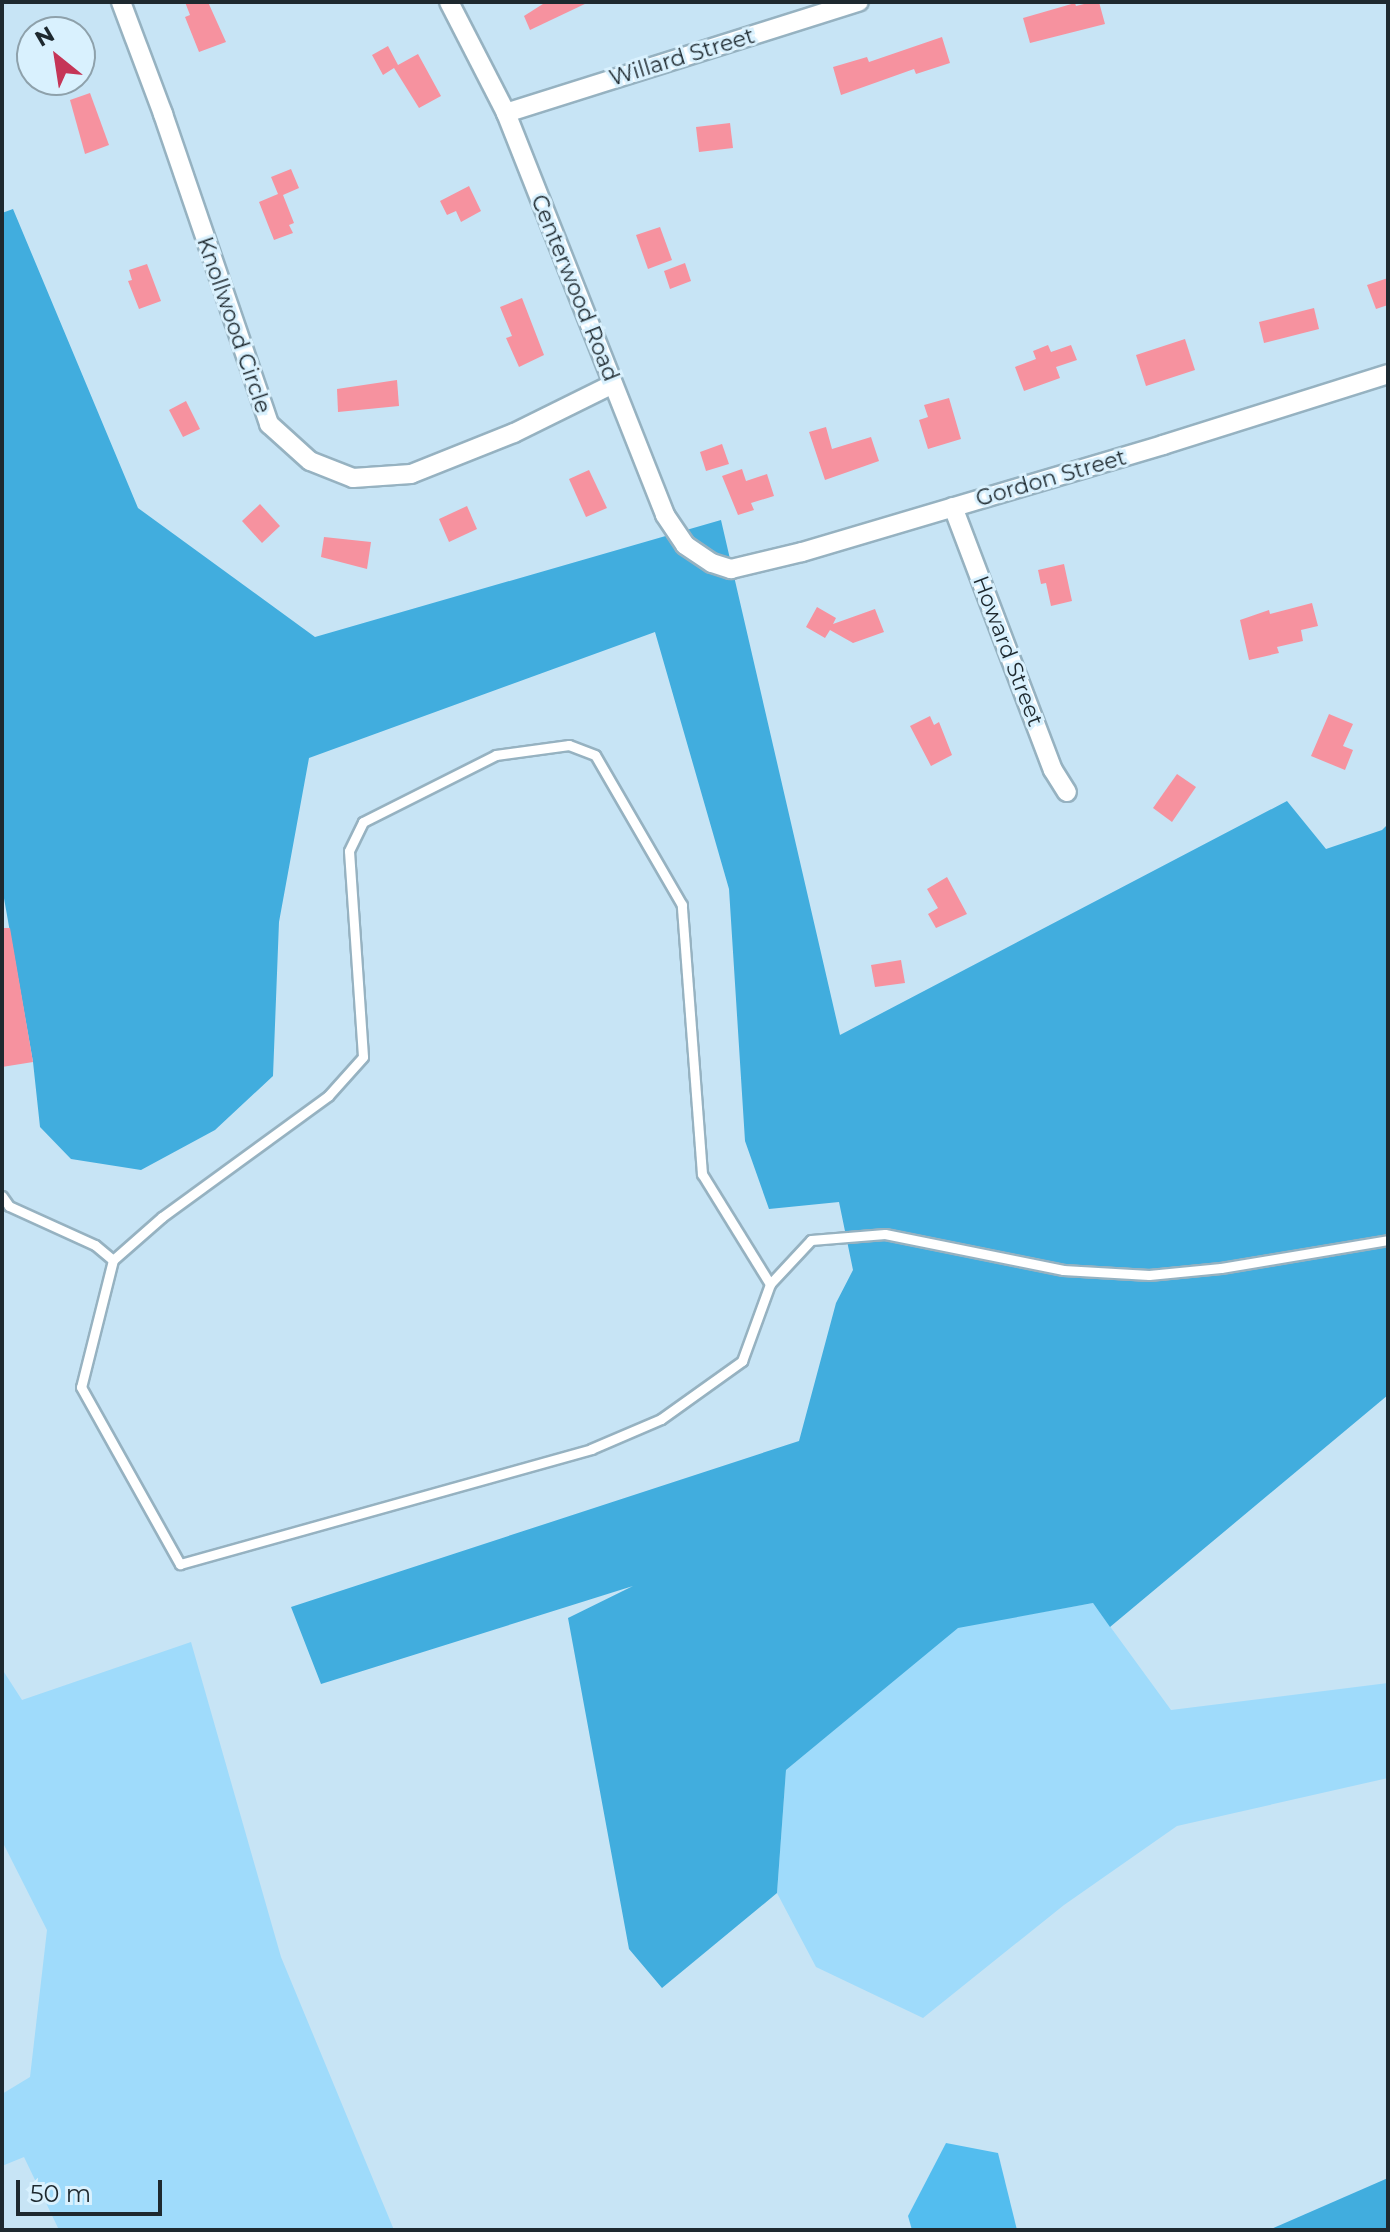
<!DOCTYPE html>
<style>
body{margin:0}
#map{position:relative;width:1390px;height:2232px;overflow:hidden;background:#c7e4f5;font-family:Montserrat,sans-serif}
div>[style]{position:absolute}
.green>*{inset:0;background:#9fdbfb}
.forest>*{inset:0;background:#41adde}
.water>*{inset:0;background:#53bdef}
.building>*{inset:0;background:#f6929f}
.roads{filter:drop-shadow(2px 0 #96b2c1) drop-shadow(-2px 0 #96b2c1) drop-shadow(0 2px #96b2c1) drop-shadow(0 -2px #96b2c1)}
.lane>*{height:9px;margin:-4.5px;padding:0 4.5px;transform-origin:4.5px;border-radius:4.5px;background:#fff}
.street>*{height:18px;margin:-9px;padding:0 9px;transform-origin:9px;border-radius:9px;background:#fff}
span{translate:-50% -50%;white-space:nowrap;text-align:center;line-height:1.15;-webkit-text-stroke:6px #d9f1fe;paint-order:stroke}
.street-label{font-size:22px;color:#1e292f}
.frame{position:absolute;inset:0;border:4px solid #1e292f;pointer-events:none}
.north{position:absolute;left:16px;top:16px;width:80px;height:80px;box-sizing:border-box;background:#d9f1fe;border:2px solid #8ea1ab;border-radius:50%;rotate:330deg;font-size:22px;font-weight:700;line-height:32px;text-align:center;color:#1e292f}
.north::after{content:'';display:block;margin:auto;width:28px;height:36px;background:#c53557;clip-path:polygon(50% 0,100% 100%,50% 72%,0 100%)}
.scale{position:absolute;left:16px;top:2180px;width:146px;height:36px;box-sizing:border-box;border:4px solid #1e292f;border-top:0;padding-left:10px;font-size:24px;line-height:28px;white-space:nowrap;color:#1e292f;-webkit-text-stroke:6px #d9f1fe;paint-order:stroke}
</style>
<div id="map">
<div class="green">
<i style="clip-path:polygon(1093px 1603px,1171px 1710px,1388px 1683px,1388px 1778px,1177px 1826px,1064px 1905px,923px 2018px,816px 1967px,777px 1893px,786px 1770px,958px 1627px)"></i>
<i style="clip-path:polygon(191px 1642px,281px 1957px,394px 2230px,59px 2230px,24px 2157px,2px 2166px,2px 2094px,30px 2077px,47px 1930px,2px 1841px,2px 1669px,22px 1700px)"></i>
</div>
<div class="forest">
<i style="clip-path:polygon(13px 209px,138px 508px,315px 637px,721px 520px,840px 1035px,1287px 801px,1326px 849px,1382px 830px,1388px 824px,1388px 1395px,1110px 1627px,1093px 1603px,958px 1628px,786px 1770px,777px 1893px,662px 1988px,629px 1949px,568px 1618px,633px 1586px,321px 1684px,291px 1607px,799px 1441px,836px 1303px,853px 1270px,839px 1202px,769px 1209px,745px 1141px,729px 889px,655px 632px,309px 758px,279px 922px,273px 1076px,215px 1130px,141px 1170px,71px 1159px,40px 1127px,33px 1062px,2px 887px,2px 213px)"></i>
<i style="clip-path:polygon(1388px 2178px,1388px 2230px,1269px 2230px)"></i>
</div>
<div class="water">
<i style="clip-path:polygon(946px 2143px,998px 2153px,1017px 2230px,912px 2230px,908px 2216px)"></i>
</div>
<div class="building">
<i style="clip-path:polygon(185px 2px,208px 2px,226px 42px,199px 52px,185px 17px,190px 15px)"></i>
<i style="clip-path:polygon(546px 2px,589px 2px,530px 30px,524px 16px)"></i>
<i style="clip-path:polygon(1092px 2px,1099px 2px,1105px 24px,1030px 43px,1023px 18px,1075px 3px,1076px 6px)"></i>
<i style="clip-path:polygon(942px 37px,950px 63px,916px 74px,914px 69px,841px 95px,833px 67px,867px 57px,869px 62px)"></i>
<i style="clip-path:polygon(388px 46px,398px 65px,418px 54px,441px 96px,419px 108px,394px 68px,383px 75px,372px 55px)"></i>
<i style="clip-path:polygon(90px 93px,109px 145px,85px 154px,70px 100px)"></i>
<i style="clip-path:polygon(730px 123px,733px 148px,699px 152px,696px 127px)"></i>
<i style="clip-path:polygon(291px 169px,299px 188px,283px 195px,294px 223px,289px 225px,293px 233px,274px 240px,259px 202px,278px 194px,271px 177px)"></i>
<i style="clip-path:polygon(469px 186px,481px 211px,461px 222px,456px 211px,447px 215px,440px 201px)"></i>
<i style="clip-path:polygon(660px 227px,672px 260px,648px 269px,636px 235px)"></i>
<i style="clip-path:polygon(685px 263px,691px 281px,670px 289px,664px 271px)"></i>
<i style="clip-path:polygon(147px 264px,161px 301px,139px 309px,128px 281px,132px 280px,129px 270px)"></i>
<i style="clip-path:polygon(1388px 278px,1388px 305px,1376px 309px,1367px 285px)"></i>
<i style="clip-path:polygon(522px 298px,544px 355px,519px 367px,506px 338px,512px 336px,500px 307px)"></i>
<i style="clip-path:polygon(1314px 308px,1319px 329px,1264px 343px,1259px 322px)"></i>
<i style="clip-path:polygon(1185px 339px,1195px 370px,1146px 386px,1136px 355px)"></i>
<i style="clip-path:polygon(1048px 345px,1051px 352px,1071px 345px,1077px 360px,1056px 367px,1060px 378px,1024px 391px,1015px 367px,1036px 359px,1033px 351px)"></i>
<i style="clip-path:polygon(397px 380px,399px 406px,338px 412px,337px 389px)"></i>
<i style="clip-path:polygon(949px 398px,961px 439px,928px 449px,919px 420px,928px 417px,924px 405px)"></i>
<i style="clip-path:polygon(186px 401px,200px 429px,183px 437px,169px 410px)"></i>
<i style="clip-path:polygon(826px 427px,832px 449px,871px 437px,879px 461px,825px 480px,809px 432px)"></i>
<i style="clip-path:polygon(722px 444px,729px 464px,706px 471px,700px 452px)"></i>
<i style="clip-path:polygon(742px 469px,746px 481px,767px 474px,774px 496px,751px 503px,754px 510px,738px 515px,722px 476px)"></i>
<i style="clip-path:polygon(589px 470px,607px 508px,586px 517px,569px 479px)"></i>
<i style="clip-path:polygon(260px 504px,280px 526px,262px 543px,242px 521px)"></i>
<i style="clip-path:polygon(467px 506px,477px 529px,449px 542px,439px 519px)"></i>
<i style="clip-path:polygon(324px 537px,371px 542px,367px 569px,321px 557px)"></i>
<i style="clip-path:polygon(1064px 564px,1072px 601px,1051px 606px,1046px 583px,1041px 584px,1038px 570px)"></i>
<i style="clip-path:polygon(1312px 603px,1318px 626px,1301px 630px,1303px 641px,1277px 647px,1279px 653px,1249px 660px,1240px 620px,1269px 610px,1270px 614px)"></i>
<i style="clip-path:polygon(817px 607px,836px 618px,833px 624px,875px 609px,884px 632px,853px 643px,830px 630px,825px 638px,806px 627px)"></i>
<i style="clip-path:polygon(1329px 714px,1353px 724px,1343px 746px,1353px 750px,1345px 770px,1311px 756px)"></i>
<i style="clip-path:polygon(930px 716px,934px 725px,939px 722px,952px 755px,931px 766px,910px 726px)"></i>
<i style="clip-path:polygon(1177px 774px,1196px 787px,1172px 822px,1153px 808px)"></i>
<i style="clip-path:polygon(947px 877px,967px 914px,936px 928px,928px 914px,938px 908px,927px 889px)"></i>
<i style="clip-path:polygon(2px 928px,10px 928px,33px 1062px,2px 1067px)"></i>
<i style="clip-path:polygon(901px 960px,905px 983px,875px 987px,871px 965px)"></i>
</div>
<div class="roads">
<div class="lane">
<i style="left:2px;top:1196px;width:12px;rotate:55deg"></i>
<i style="left:9px;top:1206px;width:94px;rotate:24.4deg"></i>
<i style="left:95px;top:1245px;width:23px;rotate:40deg"></i>
<i style="left:770px;top:1284px;width:129px;rotate:-121.7deg"></i>
<i style="left:702px;top:1174px;width:270px;rotate:-94.3deg"></i>
<i style="left:682px;top:905px;width:173px;rotate:-120.1deg"></i>
<i style="left:595px;top:755px;width:28px;rotate:-159deg"></i>
<i style="left:569px;top:745px;width:74px;rotate:172.2deg"></i>
<i style="left:496px;top:755px;width:149px;rotate:153.3deg"></i>
<i style="left:363px;top:822px;width:32px;rotate:116deg"></i>
<i style="left:349px;top:851px;width:206px;rotate:86.1deg"></i>
<i style="left:363px;top:1057px;width:52px;rotate:131.9deg"></i>
<i style="left:328px;top:1096px;width:205px;rotate:143.9deg"></i>
<i style="left:162px;top:1217px;width:65px;rotate:138.7deg"></i>
<i style="left:113px;top:1260px;width:131px;rotate:104.1deg"></i>
<i style="left:81px;top:1387px;width:203px;rotate:60.8deg"></i>
<i style="left:180px;top:1564px;width:427px;rotate:-15.6deg"></i>
<i style="left:591px;top:1449px;width:76px;rotate:-23.2deg"></i>
<i style="left:661px;top:1419px;width:100px;rotate:-35.6deg"></i>
<i style="left:742px;top:1361px;width:82px;rotate:-70deg"></i>
<i style="left:770px;top:1284px;width:60px;rotate:-47deg"></i>
<i style="left:811px;top:1240px;width:74px;rotate:-4.6deg"></i>
<i style="left:885px;top:1234px;width:182px;rotate:11.4deg"></i>
<i style="left:1063px;top:1270px;width:86px;rotate:3.3deg"></i>
<i style="left:1149px;top:1275px;width:72px;rotate:-5.6deg"></i>
<i style="left:1221px;top:1268px;width:169px;rotate:-9.5deg"></i>
</div>
<div class="street">
<i style="left:121px;top:2px;width:120px;rotate:69.4deg"></i>
<i style="left:163px;top:114px;width:328px;rotate:71.1deg"></i>
<i style="left:269px;top:424px;width:55px;rotate:42.1deg"></i>
<i style="left:310px;top:461px;width:46px;rotate:21.6deg"></i>
<i style="left:353px;top:478px;width:58px;rotate:-3.9deg"></i>
<i style="left:411px;top:474px;width:111px;rotate:-21.7deg"></i>
<i style="left:514px;top:433px;width:110px;rotate:-26.3deg"></i>
<i style="left:449px;top:2px;width:125px;rotate:62.8deg"></i>
<i style="left:506px;top:113px;width:432px;rotate:68.4deg"></i>
<i style="left:665px;top:515px;width:36px;rotate:56deg"></i>
<i style="left:685px;top:545px;width:32px;rotate:34deg"></i>
<i style="left:712px;top:563px;width:20px;rotate:18deg"></i>
<i style="left:731px;top:569px;width:73px;rotate:-13.5deg"></i>
<i style="left:802px;top:552px;width:377px;rotate:-16.5deg"></i>
<i style="left:1163px;top:445px;width:236px;rotate:-17.5deg"></i>
<i style="left:506px;top:113px;width:370px;rotate:-17.5deg"></i>
<i style="left:953px;top:507px;width:281px;rotate:69.2deg"></i>
<i style="left:1053px;top:770px;width:26px;rotate:58deg"></i>
</div>
</div>
<div class="street-label">
<span style="left:682px;top:57px;rotate:-17deg">Willard Street</span>
<span style="left:575px;top:288px;rotate:68deg">Centerwood Road</span>
<span style="left:234px;top:325px;rotate:71deg">Knollwood Circle</span>
<span style="left:1051px;top:478px;rotate:-16deg">Gordon Street</span>
<span style="left:1008px;top:651px;rotate:69deg">Howard Street</span>
</div>
<div class="frame"></div>
<div class="north">N</div>
<div class="scale">50 m</div>
</div>
